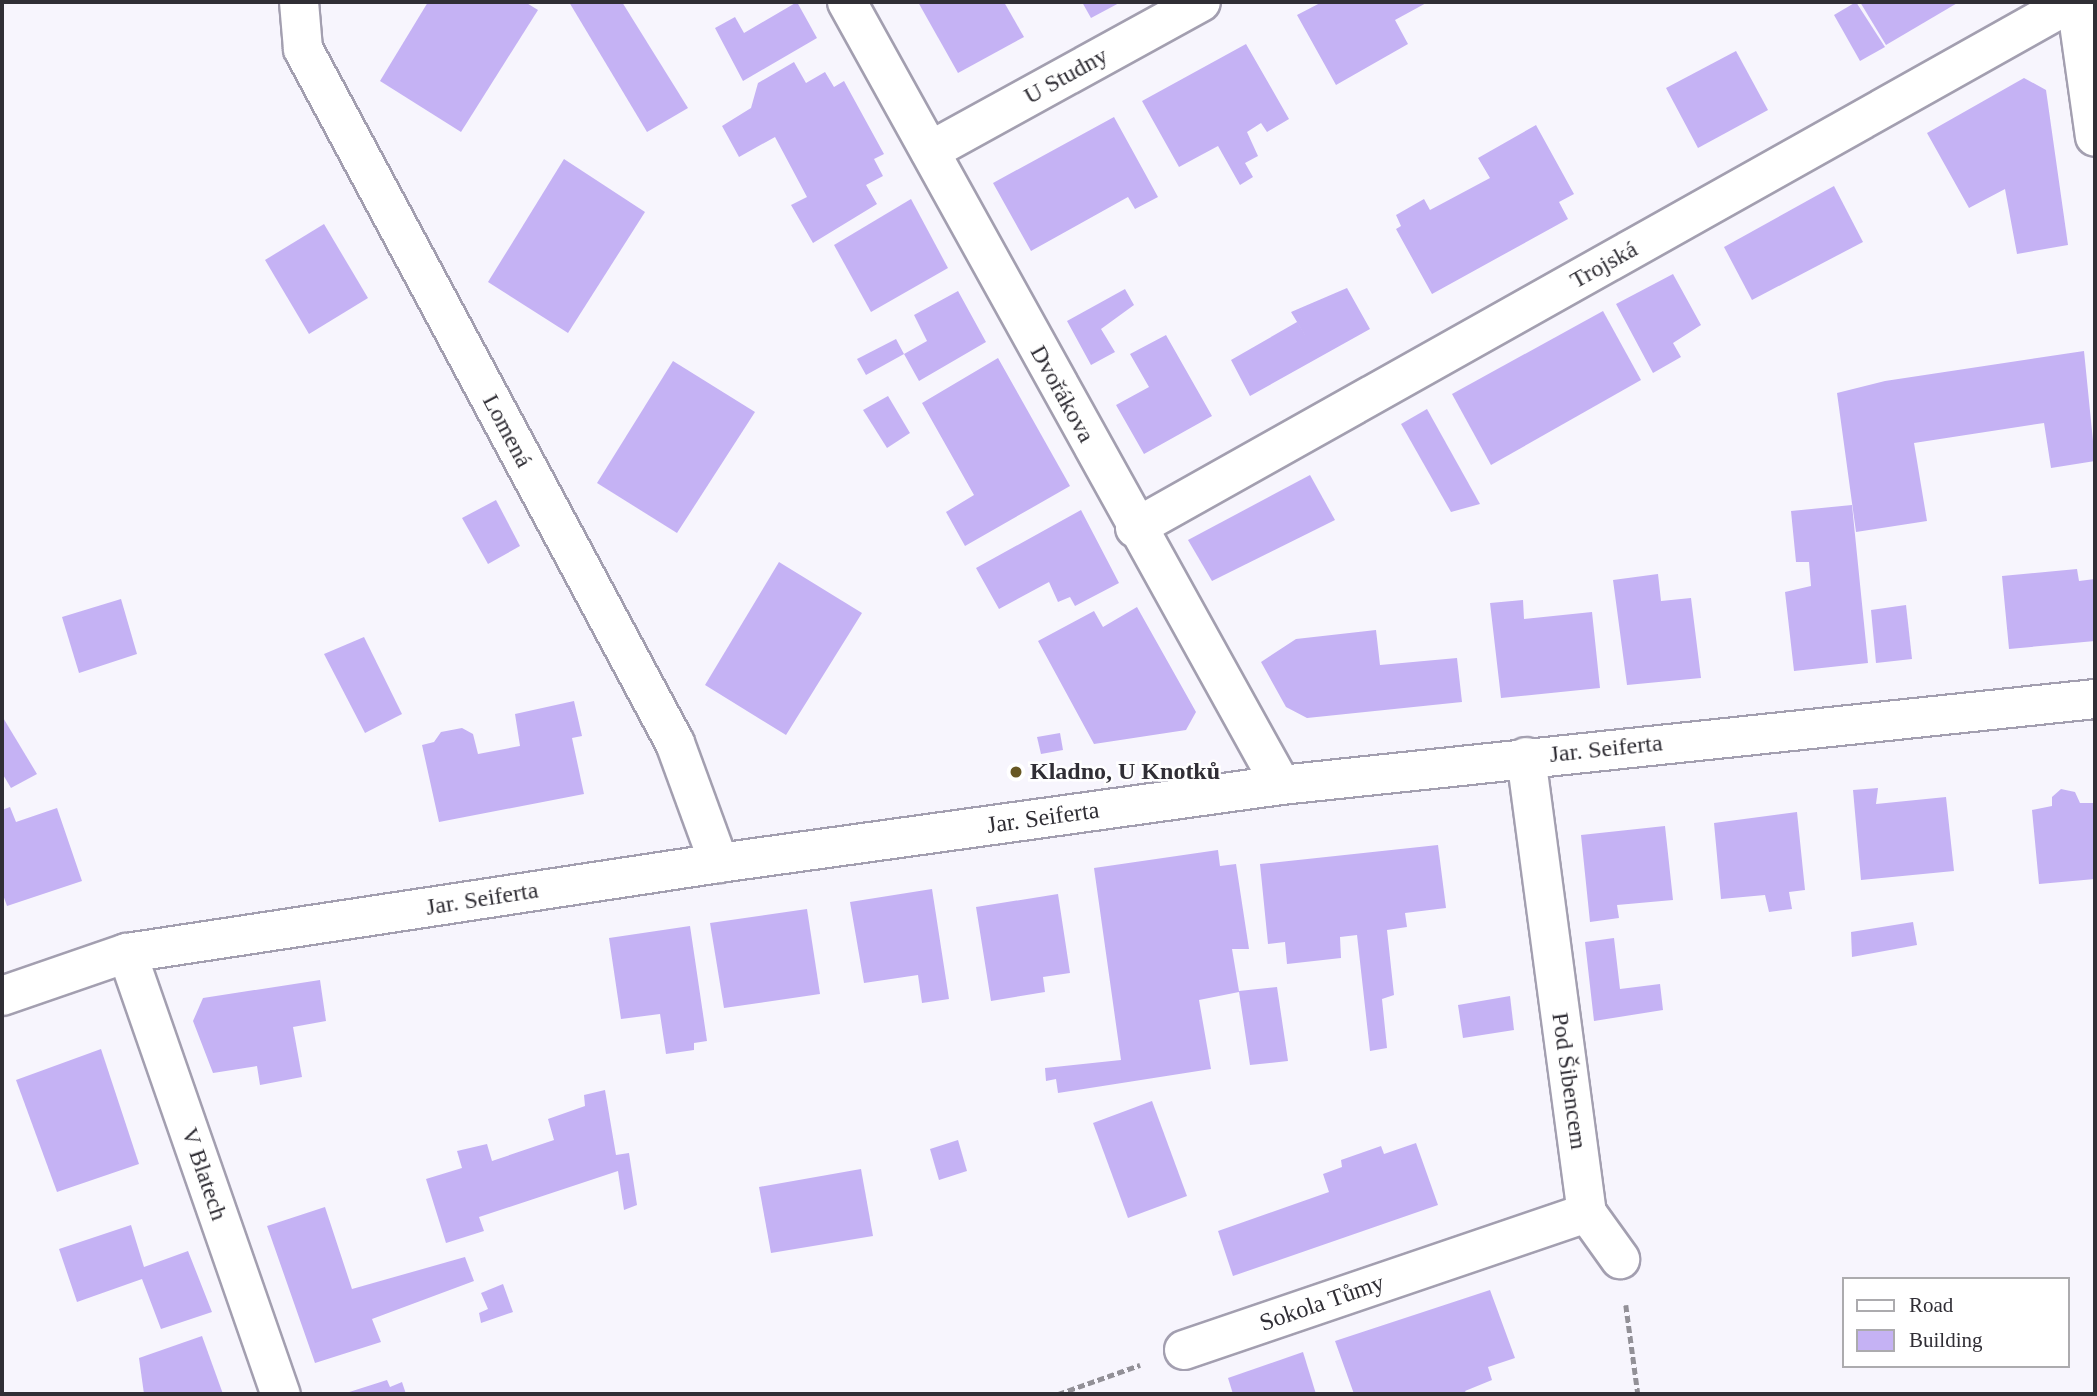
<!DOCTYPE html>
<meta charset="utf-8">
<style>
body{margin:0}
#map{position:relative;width:2097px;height:1396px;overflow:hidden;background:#f7f5fd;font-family:Georgia,serif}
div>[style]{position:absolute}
.building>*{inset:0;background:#c5b2f4}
.path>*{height:4.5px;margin-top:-2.25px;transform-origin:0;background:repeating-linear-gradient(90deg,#929097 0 7px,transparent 0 10.5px)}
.roads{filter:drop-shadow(2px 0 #a39fb0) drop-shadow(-2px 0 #a39fb0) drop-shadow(0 2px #a39fb0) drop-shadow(0 -2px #a39fb0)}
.minor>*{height:38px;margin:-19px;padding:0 19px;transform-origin:19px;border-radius:19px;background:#fff}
.major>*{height:38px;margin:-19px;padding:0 19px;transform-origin:19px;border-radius:19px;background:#fff}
.dots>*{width:19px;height:19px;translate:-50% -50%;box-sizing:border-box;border:4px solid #fff;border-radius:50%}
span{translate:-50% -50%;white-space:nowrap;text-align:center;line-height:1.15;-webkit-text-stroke:5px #fff;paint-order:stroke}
.street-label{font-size:24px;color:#302e35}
.poi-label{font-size:24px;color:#302e35;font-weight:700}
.left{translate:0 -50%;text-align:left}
.frame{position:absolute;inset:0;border:4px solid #302e35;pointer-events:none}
.legend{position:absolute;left:1842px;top:1277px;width:228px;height:91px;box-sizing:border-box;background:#fff;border:2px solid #acabae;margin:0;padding:9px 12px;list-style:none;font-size:21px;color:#302e35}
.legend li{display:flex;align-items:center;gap:14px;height:35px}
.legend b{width:35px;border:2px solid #acabae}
</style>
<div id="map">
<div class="building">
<i style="clip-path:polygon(428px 2px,525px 2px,538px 10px,461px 132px,380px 81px)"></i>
<i style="clip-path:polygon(569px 2px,622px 2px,688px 108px,647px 132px)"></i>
<i style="clip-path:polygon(797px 2px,817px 38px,743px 81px,715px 28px,735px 17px,744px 33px)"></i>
<i style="clip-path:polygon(918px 2px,1004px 2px,1024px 37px,958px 73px)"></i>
<i style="clip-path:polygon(1082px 2px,1121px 2px,1091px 18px)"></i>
<i style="clip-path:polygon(1322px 2px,1428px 2px,1395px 20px,1408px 44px,1336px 85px,1297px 15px)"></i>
<i style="clip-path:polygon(1856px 2px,1885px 47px,1860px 61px,1834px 15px)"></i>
<i style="clip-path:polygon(1860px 2px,1959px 2px,1886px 45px)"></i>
<i style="clip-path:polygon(1246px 44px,1289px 119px,1267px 132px,1261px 123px,1247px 132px,1258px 156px,1245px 163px,1253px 177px,1240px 185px,1218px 146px,1179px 167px,1142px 101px)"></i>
<i style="clip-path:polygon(1736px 51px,1768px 110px,1698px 148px,1666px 88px)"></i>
<i style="clip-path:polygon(794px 62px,806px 83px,825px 72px,834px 87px,844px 81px,884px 154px,874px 159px,883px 176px,866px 185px,877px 204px,813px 243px,791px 205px,807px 197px,775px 137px,739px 157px,722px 126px,751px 108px,758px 83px)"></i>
<i style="clip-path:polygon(2024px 78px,2046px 90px,2068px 245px,2017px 254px,2005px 189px,1969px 208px,1927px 133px)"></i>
<i style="clip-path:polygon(1114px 117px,1158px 197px,1135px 209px,1128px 197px,1031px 251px,993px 183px)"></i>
<i style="clip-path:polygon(1536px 125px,1574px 194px,1559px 202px,1568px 219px,1432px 294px,1396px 229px,1401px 226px,1396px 215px,1424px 199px,1430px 210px,1490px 178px,1478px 158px)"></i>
<i style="clip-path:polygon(564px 159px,645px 212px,568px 333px,488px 282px)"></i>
<i style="clip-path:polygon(1834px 186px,1863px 242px,1752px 300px,1724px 247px)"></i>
<i style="clip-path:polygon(911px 199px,948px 268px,871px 312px,834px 245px)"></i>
<i style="clip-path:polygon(324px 224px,368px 298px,309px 334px,265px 260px)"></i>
<i style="clip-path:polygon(1673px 274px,1701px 325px,1673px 343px,1681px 357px,1653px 373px,1616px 304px)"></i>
<i style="clip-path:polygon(1347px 288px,1370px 329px,1250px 396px,1231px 360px,1297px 322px,1314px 350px,1291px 312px)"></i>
<i style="clip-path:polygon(1125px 289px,1134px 305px,1101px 329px,1115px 352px,1091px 365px,1067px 321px)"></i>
<i style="clip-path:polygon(958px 291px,986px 342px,919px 381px,904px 354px,927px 341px,914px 315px)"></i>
<i style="clip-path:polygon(1603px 311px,1641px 380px,1491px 465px,1452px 394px)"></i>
<i style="clip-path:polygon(1166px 335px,1212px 416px,1144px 454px,1116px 405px,1149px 387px,1130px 354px)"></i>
<i style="clip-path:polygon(896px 339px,904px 354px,866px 375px,857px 359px)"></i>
<i style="clip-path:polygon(2084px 351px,2095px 461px,2051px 468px,2044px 423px,1914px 443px,1927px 521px,1856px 532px,1837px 393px,1885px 381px)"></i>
<i style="clip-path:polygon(998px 358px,1070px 486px,965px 546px,946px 512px,974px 495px,922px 403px)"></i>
<i style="clip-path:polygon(673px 361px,755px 412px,677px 533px,597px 483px)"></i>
<i style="clip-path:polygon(888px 396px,910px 433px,887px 448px,863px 410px)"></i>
<i style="clip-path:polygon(1427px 409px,1480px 504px,1451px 512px,1401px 424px)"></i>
<i style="clip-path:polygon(1310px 475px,1335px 520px,1212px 581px,1188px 540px)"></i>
<i style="clip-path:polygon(496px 500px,520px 546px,488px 564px,462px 518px)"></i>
<i style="clip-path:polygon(1852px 505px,1868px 663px,1794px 671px,1785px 592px,1811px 586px,1809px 562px,1796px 562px,1791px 511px)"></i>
<i style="clip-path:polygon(1081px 510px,1119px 583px,1075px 606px,1070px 597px,1058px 602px,1049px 582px,999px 609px,976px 568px)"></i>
<i style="clip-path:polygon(779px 562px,862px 613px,786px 735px,705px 685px)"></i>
<i style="clip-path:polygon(2077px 569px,2079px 581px,2095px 579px,2095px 641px,2009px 649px,2002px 576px)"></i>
<i style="clip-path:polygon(1658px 574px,1661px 601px,1691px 598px,1701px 678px,1627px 685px,1613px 580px)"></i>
<i style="clip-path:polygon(121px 599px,137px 654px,79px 673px,62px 617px)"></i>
<i style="clip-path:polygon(1523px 600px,1524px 619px,1592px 612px,1600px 688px,1501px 698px,1490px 603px)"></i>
<i style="clip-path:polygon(1906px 605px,1912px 659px,1876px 663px,1871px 610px)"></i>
<i style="clip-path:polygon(1137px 607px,1196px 712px,1186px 730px,1094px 744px,1038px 641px,1094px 611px,1103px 627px)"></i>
<i style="clip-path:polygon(1376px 630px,1380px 665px,1457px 658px,1462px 702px,1307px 718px,1286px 707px,1261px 662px,1296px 639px)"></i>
<i style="clip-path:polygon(364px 637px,402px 714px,365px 733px,324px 654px)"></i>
<i style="clip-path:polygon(574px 701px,582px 736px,572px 738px,584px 794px,439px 822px,422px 745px,434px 742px,441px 732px,462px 728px,473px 734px,478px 754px,520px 746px,515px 714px)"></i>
<i style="clip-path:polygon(2px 716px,37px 774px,11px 788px,2px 773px)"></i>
<i style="clip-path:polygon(1060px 733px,1063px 750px,1041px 754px,1037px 737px)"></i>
<i style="clip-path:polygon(1878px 788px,1876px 804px,1946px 797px,1954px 871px,1861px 880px,1853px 790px)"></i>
<i style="clip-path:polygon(2061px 789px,2075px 792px,2080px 803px,2095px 803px,2095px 879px,2039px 884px,2032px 810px,2052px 806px,2052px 797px)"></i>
<i style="clip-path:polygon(10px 807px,16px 822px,57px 808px,82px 881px,7px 906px,2px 892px,2px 810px)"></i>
<i style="clip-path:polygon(1797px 812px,1805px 890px,1789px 892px,1792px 909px,1769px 912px,1765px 895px,1721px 899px,1714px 823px)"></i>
<i style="clip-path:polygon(1665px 826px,1673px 900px,1617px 905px,1619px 918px,1590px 922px,1581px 835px)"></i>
<i style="clip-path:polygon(1438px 845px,1446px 908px,1405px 913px,1407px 927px,1387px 930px,1394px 995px,1382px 999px,1387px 1048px,1370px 1051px,1357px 935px,1340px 937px,1341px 958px,1287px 964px,1285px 942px,1268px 944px,1260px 864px)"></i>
<i style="clip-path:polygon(1218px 850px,1220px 866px,1236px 864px,1249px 949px,1232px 949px,1239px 991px,1277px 987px,1288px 1061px,1250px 1065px,1239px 992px,1199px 1000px,1211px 1069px,1058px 1093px,1056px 1079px,1046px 1081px,1045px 1068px,1121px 1060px,1094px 868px)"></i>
<i style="clip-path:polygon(932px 889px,949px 999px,922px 1003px,918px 975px,864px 983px,850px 902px)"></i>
<i style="clip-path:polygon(1058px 894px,1070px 973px,1043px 977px,1045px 992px,991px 1001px,976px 907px)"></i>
<i style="clip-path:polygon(807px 909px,820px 994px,724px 1008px,710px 923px)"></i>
<i style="clip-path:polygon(1913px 922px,1917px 945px,1852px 957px,1851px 932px)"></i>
<i style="clip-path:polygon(690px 926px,707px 1041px,694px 1043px,694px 1050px,666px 1054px,660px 1014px,621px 1019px,609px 938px)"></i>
<i style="clip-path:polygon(1614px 938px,1620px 989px,1660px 984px,1663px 1010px,1594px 1021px,1585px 942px)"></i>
<i style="clip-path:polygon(320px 980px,326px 1021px,293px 1027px,302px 1077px,260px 1085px,257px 1066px,213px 1073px,193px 1021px,203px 998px)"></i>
<i style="clip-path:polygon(1510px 996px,1514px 1030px,1463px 1038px,1458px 1005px)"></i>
<i style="clip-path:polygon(101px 1049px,139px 1164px,57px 1192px,16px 1080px)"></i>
<i style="clip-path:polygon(605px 1090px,616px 1155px,629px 1153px,637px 1205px,624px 1210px,618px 1171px,479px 1217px,484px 1231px,446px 1243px,426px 1179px,462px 1168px,457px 1151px,487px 1144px,492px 1161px,554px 1140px,548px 1119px,585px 1106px,584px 1095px)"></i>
<i style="clip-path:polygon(1152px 1101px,1187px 1196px,1128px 1218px,1093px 1123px)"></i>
<i style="clip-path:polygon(958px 1140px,967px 1171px,939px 1180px,930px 1149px)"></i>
<i style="clip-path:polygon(1416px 1143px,1438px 1205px,1233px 1276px,1218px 1231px,1329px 1192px,1323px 1174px,1342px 1167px,1341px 1160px,1381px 1146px,1384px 1154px)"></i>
<i style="clip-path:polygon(861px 1169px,873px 1236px,771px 1253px,759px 1187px)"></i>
<i style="clip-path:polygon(325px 1207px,352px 1289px,465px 1257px,474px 1281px,372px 1319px,381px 1342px,315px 1363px,267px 1226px)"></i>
<i style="clip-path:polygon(131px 1225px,144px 1267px,188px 1251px,212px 1312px,161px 1329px,142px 1279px,77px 1302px,59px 1249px)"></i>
<i style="clip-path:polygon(503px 1284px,513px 1312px,481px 1323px,479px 1313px,488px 1309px,481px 1293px)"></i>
<i style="clip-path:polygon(1490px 1290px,1515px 1358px,1488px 1367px,1492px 1380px,1465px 1391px,1467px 1394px,1354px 1394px,1335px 1341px)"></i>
<i style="clip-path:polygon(202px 1336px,223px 1394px,144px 1394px,139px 1358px)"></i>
<i style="clip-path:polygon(1303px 1352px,1316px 1394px,1233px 1394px,1228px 1378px)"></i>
<i style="clip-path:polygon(387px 1380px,390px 1387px,402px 1382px,406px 1394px,343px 1394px)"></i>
</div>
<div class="path">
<i style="left:1626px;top:1305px;width:90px;rotate:82.3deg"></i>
<i style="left:1058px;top:1394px;width:87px;rotate:-19.5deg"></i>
</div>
<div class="roads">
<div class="minor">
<i style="left:299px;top:2px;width:47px;rotate:85.1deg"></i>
<i style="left:303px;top:49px;width:787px;rotate:61.81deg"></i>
<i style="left:675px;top:743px;width:128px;rotate:69.9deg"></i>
<i style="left:847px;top:2px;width:895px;rotate:61deg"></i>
<i style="left:2076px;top:2px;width:136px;rotate:82deg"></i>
<i style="left:930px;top:151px;width:309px;rotate:-28.8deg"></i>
<i style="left:1135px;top:528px;width:1075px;rotate:-29.31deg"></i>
<i style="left:1526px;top:757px;width:460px;rotate:82.4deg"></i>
<i style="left:1587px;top:1213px;width:57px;rotate:54.3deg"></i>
<i style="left:127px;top:953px;width:467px;rotate:70.8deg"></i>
<i style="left:2px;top:996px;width:132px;rotate:-19deg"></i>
<i style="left:127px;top:953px;width:599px;rotate:-8.64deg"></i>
<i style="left:719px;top:863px;width:567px;rotate:-7.9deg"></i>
<i style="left:1281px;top:785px;width:819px;rotate:-6.03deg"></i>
<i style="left:1184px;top:1350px;width:426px;rotate:-18.8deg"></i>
</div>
<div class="major">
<i style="left:2078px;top:2px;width:21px;rotate:37deg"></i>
</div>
</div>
<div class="dots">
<i style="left:1016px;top:772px;background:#675724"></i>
</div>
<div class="street-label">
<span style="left:1066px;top:76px;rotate:-29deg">U Studny</span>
<span style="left:1604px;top:265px;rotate:-29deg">Trojská</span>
<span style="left:1062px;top:394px;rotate:61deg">Dvořákova</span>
<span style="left:507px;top:431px;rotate:62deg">Lomená</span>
<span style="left:1606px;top:749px;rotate:-6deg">Jar. Seiferta</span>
<span style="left:1043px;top:818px;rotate:-8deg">Jar. Seiferta</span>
<span style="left:482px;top:899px;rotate:-9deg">Jar. Seiferta</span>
<span style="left:1569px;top:1081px;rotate:82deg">Pod Šibencem</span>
<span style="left:204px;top:1174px;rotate:71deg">V Blatech</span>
<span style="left:1322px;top:1303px;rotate:-19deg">Sokola Tůmy</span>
</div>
<div class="poi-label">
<span class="left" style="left:1030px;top:772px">Kladno, U Knotků</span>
</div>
<div class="frame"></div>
<ul class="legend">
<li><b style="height:9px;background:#fff"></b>Road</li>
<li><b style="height:19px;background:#c5b2f4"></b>Building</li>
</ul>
</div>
